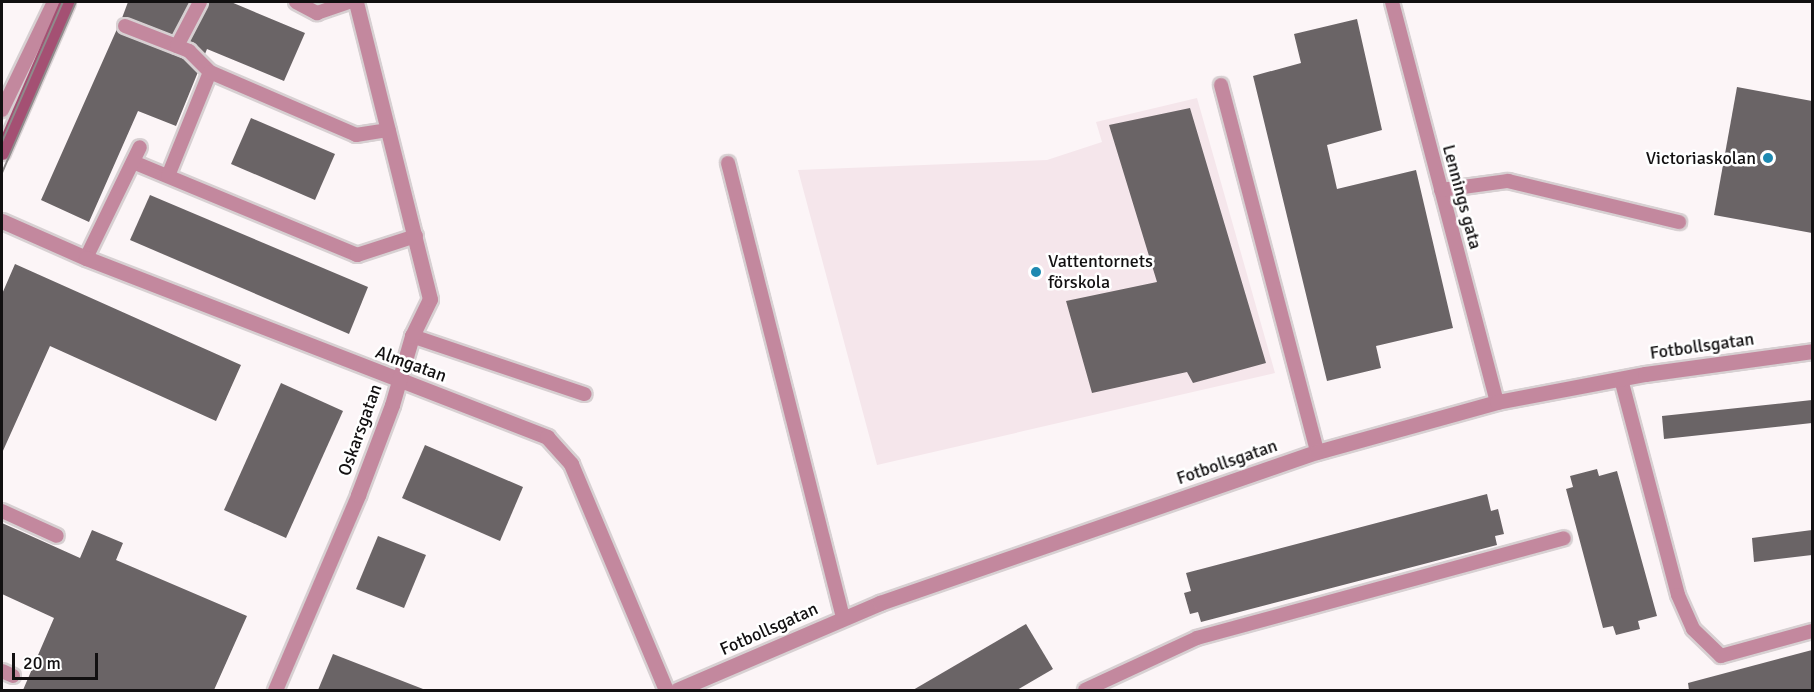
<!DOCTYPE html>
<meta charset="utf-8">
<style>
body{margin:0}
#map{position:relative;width:1814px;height:692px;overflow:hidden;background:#fcf5f7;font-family:Signika,sans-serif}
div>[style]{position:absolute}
.built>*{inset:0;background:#f5e6eb}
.building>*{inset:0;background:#6a6466}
.roads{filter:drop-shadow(2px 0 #d7d0d2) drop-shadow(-2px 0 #d7d0d2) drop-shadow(0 2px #d7d0d2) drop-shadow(0 -2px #d7d0d2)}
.lane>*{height:14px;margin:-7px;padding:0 7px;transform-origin:7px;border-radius:7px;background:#c3889e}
.street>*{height:15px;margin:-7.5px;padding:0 7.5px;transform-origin:7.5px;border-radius:7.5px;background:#c3889e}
.secondary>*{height:15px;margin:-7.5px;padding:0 7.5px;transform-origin:7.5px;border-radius:7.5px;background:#a45073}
.tram>*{height:1.5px;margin:-0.75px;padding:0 0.75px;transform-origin:0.75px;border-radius:0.75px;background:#908b8c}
.dots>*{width:16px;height:16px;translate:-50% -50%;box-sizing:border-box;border:3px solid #fff;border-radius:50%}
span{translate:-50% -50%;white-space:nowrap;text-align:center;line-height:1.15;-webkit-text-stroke:5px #fff;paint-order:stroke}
.poi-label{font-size:18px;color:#121011}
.right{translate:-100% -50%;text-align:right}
.left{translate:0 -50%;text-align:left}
.street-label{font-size:18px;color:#121011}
.frame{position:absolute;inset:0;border:3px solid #121011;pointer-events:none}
.scale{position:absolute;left:12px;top:653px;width:86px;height:27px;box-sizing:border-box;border:3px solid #121011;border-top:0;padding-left:8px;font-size:18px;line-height:21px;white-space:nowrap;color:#121011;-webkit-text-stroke:4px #fff;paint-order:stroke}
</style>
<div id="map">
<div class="built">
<i style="clip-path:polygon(1197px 98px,1275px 373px,877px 465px,798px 170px,1047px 160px,1102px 142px,1096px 122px)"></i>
</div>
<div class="building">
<i style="clip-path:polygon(128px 2px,190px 2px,173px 35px,122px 18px)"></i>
<i style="clip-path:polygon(209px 2px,231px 2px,305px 33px,284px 81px,207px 49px,205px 54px,189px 42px)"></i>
<i style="clip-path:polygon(1357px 19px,1382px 130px,1327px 145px,1337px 189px,1416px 170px,1453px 328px,1376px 346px,1381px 368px,1327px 381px,1253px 76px,1301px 63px,1294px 34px)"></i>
<i style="clip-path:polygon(117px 29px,184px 59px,198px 72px,176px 126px,138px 111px,89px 222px,41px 200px)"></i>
<i style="clip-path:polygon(1737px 87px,1812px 101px,1812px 233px,1714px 215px)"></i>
<i style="clip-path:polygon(1190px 108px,1266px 363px,1193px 383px,1187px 372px,1092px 393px,1066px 301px,1157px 282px,1109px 125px)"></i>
<i style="clip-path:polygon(251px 118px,335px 154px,315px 200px,231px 164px)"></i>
<i style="clip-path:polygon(150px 195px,368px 287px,349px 334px,130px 240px)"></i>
<i style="clip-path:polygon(15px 264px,241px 365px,216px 421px,50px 346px,2px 453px,2px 294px)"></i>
<i style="clip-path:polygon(281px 383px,343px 411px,286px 538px,224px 510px)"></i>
<i style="clip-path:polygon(1812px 400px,1812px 423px,1664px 439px,1662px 416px)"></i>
<i style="clip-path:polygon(425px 445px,523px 487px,500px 541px,402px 498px)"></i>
<i style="clip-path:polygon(1597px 469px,1599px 476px,1617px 471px,1657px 616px,1638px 621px,1640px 629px,1616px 635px,1613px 626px,1603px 628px,1566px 489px,1573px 487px,1570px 476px)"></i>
<i style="clip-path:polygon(1487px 494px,1491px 511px,1498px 509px,1504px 534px,1495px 536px,1497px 545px,1201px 622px,1198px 612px,1190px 614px,1184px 593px,1191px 591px,1186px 573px)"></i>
<i style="clip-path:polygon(2px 523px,80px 558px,92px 530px,123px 543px,116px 560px,247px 616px,214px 690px,23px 690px,54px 618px,2px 594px)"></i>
<i style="clip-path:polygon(1812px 530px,1812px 555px,1754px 562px,1752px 538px)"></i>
<i style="clip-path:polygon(378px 536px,426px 555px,404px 608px,356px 589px)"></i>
<i style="clip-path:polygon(1026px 624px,1053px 669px,1017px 690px,913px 690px)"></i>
<i style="clip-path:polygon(1812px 650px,1812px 690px,1689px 690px,1688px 683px)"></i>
<i style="clip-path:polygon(333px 654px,423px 689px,422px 690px,318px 690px)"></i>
</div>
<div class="roads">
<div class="lane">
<i style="left:296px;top:2px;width:24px;rotate:28deg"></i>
<i style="left:317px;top:13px;width:34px;rotate:-19deg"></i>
<i style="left:1392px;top:2px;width:414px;rotate:75.3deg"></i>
<i style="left:125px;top:26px;width:69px;rotate:21.3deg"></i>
<i style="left:189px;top:51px;width:30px;rotate:45deg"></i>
<i style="left:177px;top:46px;width:50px;rotate:-62.4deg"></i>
<i style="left:1221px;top:85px;width:379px;rotate:75.3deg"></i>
<i style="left:2px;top:110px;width:120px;rotate:-64.3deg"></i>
<i style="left:133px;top:162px;width:243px;rotate:22.5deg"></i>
<i style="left:357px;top:255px;width:62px;rotate:-17.9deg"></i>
<i style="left:728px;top:163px;width:469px;rotate:75.8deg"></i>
<i style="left:168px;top:176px;width:112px;rotate:-68deg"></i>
<i style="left:210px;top:72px;width:159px;rotate:23.3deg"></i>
<i style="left:356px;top:135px;width:33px;rotate:-9deg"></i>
<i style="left:1441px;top:190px;width:68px;rotate:-7.7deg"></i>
<i style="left:1508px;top:181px;width:176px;rotate:13.5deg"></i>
<i style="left:86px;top:258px;width:123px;rotate:-64.1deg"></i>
<i style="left:412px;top:336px;width:182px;rotate:18.6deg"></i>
<i style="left:1621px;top:379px;width:223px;rotate:75.2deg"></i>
<i style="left:1678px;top:595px;width:37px;rotate:66deg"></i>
<i style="left:1693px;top:629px;width:39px;rotate:44deg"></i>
<i style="left:1721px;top:656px;width:94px;rotate:-15.4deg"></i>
<i style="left:2px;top:511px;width:60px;rotate:24.4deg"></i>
<i style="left:2px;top:671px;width:12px;rotate:24deg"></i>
<i style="left:1085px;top:690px;width:123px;rotate:-24.9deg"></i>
<i style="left:1197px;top:638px;width:380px;rotate:-15.2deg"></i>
</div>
<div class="street">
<i style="left:2px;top:221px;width:92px;rotate:23.8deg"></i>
<i style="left:86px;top:258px;width:495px;rotate:21.2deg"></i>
<i style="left:547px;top:437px;width:36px;rotate:48deg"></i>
<i style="left:571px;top:464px;width:245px;rotate:67.2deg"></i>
<i style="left:275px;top:690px;width:212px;rotate:-66.9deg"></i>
<i style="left:358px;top:495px;width:96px;rotate:-69.3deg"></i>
<i style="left:392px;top:405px;width:72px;rotate:-73.8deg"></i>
<i style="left:412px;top:336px;width:41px;rotate:-64.1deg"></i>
<i style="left:430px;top:299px;width:306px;rotate:-104deg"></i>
<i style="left:677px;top:690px;width:221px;rotate:-23.2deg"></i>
<i style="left:880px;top:603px;width:462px;rotate:-19.1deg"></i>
<i style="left:1317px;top:452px;width:187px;rotate:-15.5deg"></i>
<i style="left:1497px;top:402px;width:151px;rotate:-10.7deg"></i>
<i style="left:1645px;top:374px;width:169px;rotate:-7.8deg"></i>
</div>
<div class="secondary">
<i style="left:2px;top:152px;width:163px;rotate:-66.6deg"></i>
</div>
</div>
<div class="tram">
<i style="left:2px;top:142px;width:153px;rotate:-66.5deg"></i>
<i style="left:2px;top:173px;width:186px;rotate:-66.6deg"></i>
</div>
<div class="dots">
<i style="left:1768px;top:158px;background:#1e89b1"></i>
<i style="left:1036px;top:272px;background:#1e89b1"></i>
</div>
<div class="poi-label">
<span class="right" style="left:1756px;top:158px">Victoriaskolan</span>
<span class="left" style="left:1048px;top:272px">Vattentornets<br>förskola</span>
</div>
<div class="street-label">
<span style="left:1462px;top:197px;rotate:75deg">Lennings gata</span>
<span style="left:1702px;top:346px;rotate:-8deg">Fotbollsgatan</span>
<span style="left:411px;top:364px;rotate:20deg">Almgatan</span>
<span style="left:360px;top:430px;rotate:-70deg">Oskarsgatan</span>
<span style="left:1227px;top:462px;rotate:-19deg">Fotbollsgatan</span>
<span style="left:769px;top:629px;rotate:-24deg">Fotbollsgatan</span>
</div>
<div class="frame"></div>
<div class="scale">20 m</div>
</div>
